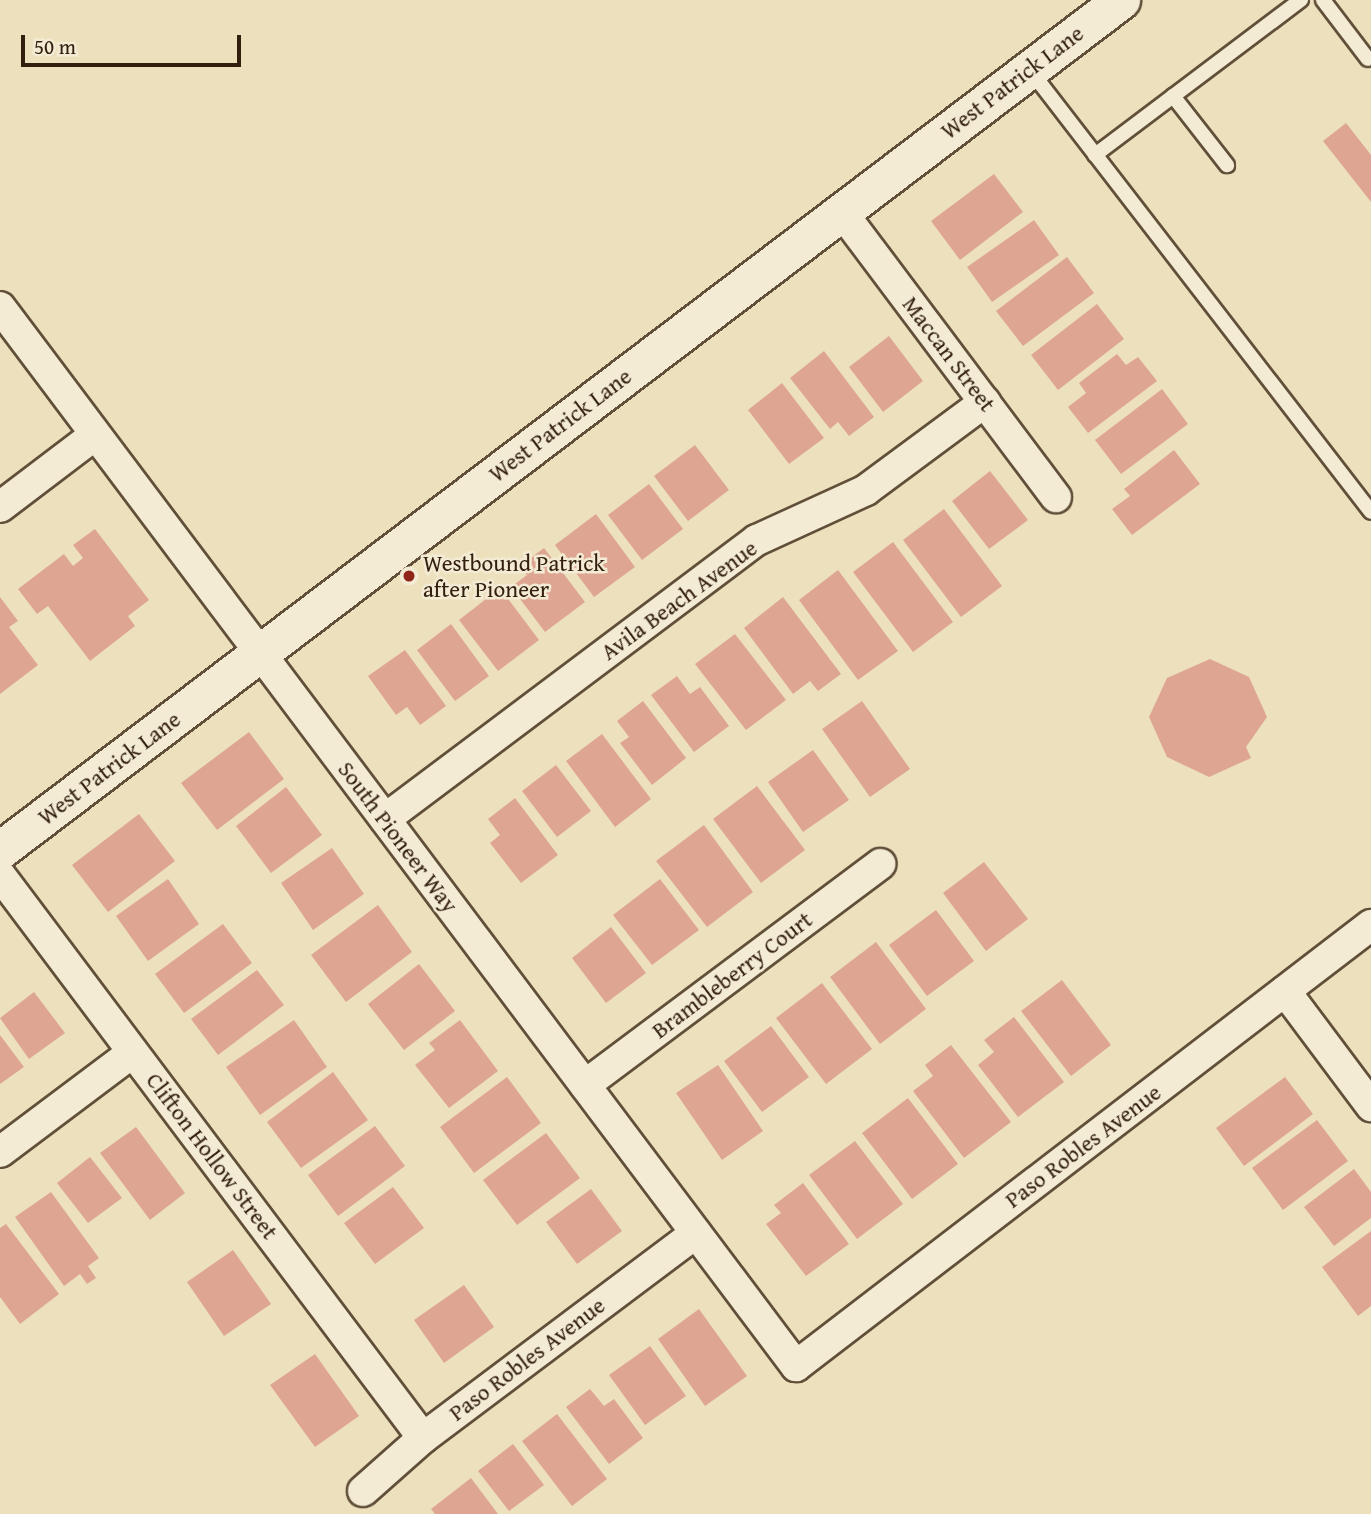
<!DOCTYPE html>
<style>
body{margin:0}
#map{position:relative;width:1371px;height:1514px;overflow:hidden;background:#ede0bd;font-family:"Gentium Book Plus",serif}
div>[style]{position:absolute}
.building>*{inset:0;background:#dea692}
.roads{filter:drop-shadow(2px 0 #614f39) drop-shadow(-2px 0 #614f39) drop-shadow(0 2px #614f39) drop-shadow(0 -2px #614f39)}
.service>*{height:14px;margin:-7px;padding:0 7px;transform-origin:7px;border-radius:7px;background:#f3ebd4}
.minor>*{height:30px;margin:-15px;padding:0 15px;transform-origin:15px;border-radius:15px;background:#f3ebd4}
.tertiary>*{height:37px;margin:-18.5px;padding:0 18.5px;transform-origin:18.5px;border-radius:18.5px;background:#f3ebd4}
.dots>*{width:19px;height:19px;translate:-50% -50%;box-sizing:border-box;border:4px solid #f3ebd4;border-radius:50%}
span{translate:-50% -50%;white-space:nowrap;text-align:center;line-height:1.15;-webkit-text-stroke:5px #f3ebd4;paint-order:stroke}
.street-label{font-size:23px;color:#321f0d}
.poi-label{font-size:23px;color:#321f0d}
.left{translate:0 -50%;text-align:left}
.scale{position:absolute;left:21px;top:35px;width:220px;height:32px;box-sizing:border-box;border:4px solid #321f0d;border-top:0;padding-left:9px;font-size:21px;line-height:24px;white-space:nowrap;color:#321f0d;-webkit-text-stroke:5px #f3ebd4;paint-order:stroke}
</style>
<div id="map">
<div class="building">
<i style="clip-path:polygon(1346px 123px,1371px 155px,1371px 202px,1323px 141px)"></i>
<i style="clip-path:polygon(994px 174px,1023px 212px,960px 260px,931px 221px)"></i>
<i style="clip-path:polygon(1034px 220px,1059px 255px,992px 302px,967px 267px)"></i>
<i style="clip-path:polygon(1067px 257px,1094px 293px,1023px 346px,996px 311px)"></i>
<i style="clip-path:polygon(1097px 304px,1124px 339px,1058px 390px,1031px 355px)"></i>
<i style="clip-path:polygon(889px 336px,923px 381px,883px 412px,849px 367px)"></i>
<i style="clip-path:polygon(824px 351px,874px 417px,849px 436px,838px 422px,830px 429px,790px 378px)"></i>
<i style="clip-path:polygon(1117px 354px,1126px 365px,1138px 357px,1157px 381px,1088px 433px,1068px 407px,1086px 393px,1079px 383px)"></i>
<i style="clip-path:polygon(782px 383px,824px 438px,789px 464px,748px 410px)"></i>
<i style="clip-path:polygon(1162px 389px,1188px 424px,1121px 474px,1095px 440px)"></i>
<i style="clip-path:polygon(695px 445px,729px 490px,688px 521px,654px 476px)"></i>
<i style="clip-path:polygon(1174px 450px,1200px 484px,1132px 535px,1112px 509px,1130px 496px,1124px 489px)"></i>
<i style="clip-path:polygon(990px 471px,1028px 520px,989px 549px,952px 501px)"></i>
<i style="clip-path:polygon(649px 484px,683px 529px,642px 560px,608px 515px)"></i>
<i style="clip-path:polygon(944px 509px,1002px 586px,961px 617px,903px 540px)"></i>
<i style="clip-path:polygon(596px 514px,635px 567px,594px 597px,555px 545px)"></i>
<i style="clip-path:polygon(95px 529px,149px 600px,128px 616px,135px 626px,90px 661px,48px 606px,37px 614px,18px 589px,64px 554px,73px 566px,83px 558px,73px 545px)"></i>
<i style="clip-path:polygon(893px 542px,953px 622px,913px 652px,853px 572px)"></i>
<i style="clip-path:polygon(544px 548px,585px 602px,545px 632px,511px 587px,527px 575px,520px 566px)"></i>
<i style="clip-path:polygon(838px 570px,898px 651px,858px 680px,799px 600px)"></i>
<i style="clip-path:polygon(500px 588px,539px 640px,498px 671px,459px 620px)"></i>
<i style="clip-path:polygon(0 597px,18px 621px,9px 627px,38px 665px,0 694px)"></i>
<i style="clip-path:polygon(783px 597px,841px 674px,818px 691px,810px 681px,793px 694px,744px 628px)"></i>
<i style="clip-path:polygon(451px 624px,489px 676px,455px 701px,417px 650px)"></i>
<i style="clip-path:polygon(735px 634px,786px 700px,746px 730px,695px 664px)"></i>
<i style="clip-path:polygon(405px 650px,446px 706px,420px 725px,407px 707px,396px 715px,368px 676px)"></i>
<i style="clip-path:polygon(1210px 659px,1249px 677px,1267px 717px,1246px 747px,1251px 758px,1209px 777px,1167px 757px,1149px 717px,1167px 678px)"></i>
<i style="clip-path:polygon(677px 676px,690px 694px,700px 687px,729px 726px,694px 752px,651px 695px)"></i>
<i style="clip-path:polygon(643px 701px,686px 758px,652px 785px,620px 743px,629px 737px,617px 721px)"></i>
<i style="clip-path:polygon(862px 701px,910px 769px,870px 797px,822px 729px)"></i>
<i style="clip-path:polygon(249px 732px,284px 779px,217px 830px,181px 783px)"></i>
<i style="clip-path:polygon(602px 734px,651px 799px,615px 827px,566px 761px)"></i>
<i style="clip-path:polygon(813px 750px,849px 800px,803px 832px,768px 782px)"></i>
<i style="clip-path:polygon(556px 765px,591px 811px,557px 837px,522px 791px)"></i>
<i style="clip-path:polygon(757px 786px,805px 850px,761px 883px,713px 819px)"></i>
<i style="clip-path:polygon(286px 787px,322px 835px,271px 873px,236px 826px)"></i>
<i style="clip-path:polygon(515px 798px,558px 855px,521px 883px,490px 843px,500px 835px,488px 819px)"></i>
<i style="clip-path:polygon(139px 814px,175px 861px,108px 912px,72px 865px)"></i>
<i style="clip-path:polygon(704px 825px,753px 892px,707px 927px,656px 861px)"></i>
<i style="clip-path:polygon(332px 848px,364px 894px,313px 930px,281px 883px)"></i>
<i style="clip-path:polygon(984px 862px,1028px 919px,986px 951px,943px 893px)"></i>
<i style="clip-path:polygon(168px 879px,199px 924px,148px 961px,116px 916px)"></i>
<i style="clip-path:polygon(660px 879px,699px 930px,652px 965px,613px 915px)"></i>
<i style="clip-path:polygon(378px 905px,412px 952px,346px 1002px,311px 955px)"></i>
<i style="clip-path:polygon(936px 910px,974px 961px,927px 996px,889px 945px)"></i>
<i style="clip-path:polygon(223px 924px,252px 963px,184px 1013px,155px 974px)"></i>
<i style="clip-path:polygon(611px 927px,646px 973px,606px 1003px,572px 958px)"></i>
<i style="clip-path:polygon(876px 942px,926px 1009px,880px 1044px,830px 977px)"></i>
<i style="clip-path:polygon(419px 964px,455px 1011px,404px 1050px,368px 1004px)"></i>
<i style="clip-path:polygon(257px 970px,284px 1005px,218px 1055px,191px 1019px)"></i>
<i style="clip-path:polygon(1062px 980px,1111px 1045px,1071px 1076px,1021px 1011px)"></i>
<i style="clip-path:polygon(822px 983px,872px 1049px,826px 1084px,776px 1018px)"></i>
<i style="clip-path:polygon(34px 992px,65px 1033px,29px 1059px,0 1018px)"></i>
<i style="clip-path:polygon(1014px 1017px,1064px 1082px,1018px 1117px,978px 1065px,994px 1052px,984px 1040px)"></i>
<i style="clip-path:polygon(294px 1020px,327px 1067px,260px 1115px,226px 1067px)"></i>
<i style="clip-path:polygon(460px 1020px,498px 1071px,449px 1108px,415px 1065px,435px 1050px,429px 1043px)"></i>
<i style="clip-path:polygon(771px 1026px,809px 1077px,762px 1112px,724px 1061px)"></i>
<i style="clip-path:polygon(0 1035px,24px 1067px,0 1084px)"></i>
<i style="clip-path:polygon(951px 1045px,1011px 1122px,964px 1158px,913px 1091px,933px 1076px,925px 1065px)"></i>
<i style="clip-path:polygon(718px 1065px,763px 1131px,722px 1160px,676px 1093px)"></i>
<i style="clip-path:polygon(333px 1072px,368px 1120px,301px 1168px,267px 1122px)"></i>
<i style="clip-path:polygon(507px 1077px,541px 1123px,474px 1173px,440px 1127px)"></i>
<i style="clip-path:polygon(1285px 1077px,1313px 1114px,1244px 1166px,1216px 1128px)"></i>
<i style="clip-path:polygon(908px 1098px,958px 1164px,912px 1199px,862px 1133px)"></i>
<i style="clip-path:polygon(1317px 1120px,1348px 1161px,1283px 1210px,1252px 1168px)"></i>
<i style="clip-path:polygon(375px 1126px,405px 1166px,338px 1216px,308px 1175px)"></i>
<i style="clip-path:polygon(136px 1127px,185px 1193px,150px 1220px,100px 1153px)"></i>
<i style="clip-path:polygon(546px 1133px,580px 1178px,517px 1225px,483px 1180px)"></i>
<i style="clip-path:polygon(855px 1141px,903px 1204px,857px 1239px,809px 1175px)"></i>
<i style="clip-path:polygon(90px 1157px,122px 1198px,88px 1223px,57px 1183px)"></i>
<i style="clip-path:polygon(1354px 1169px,1371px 1192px,1371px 1218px,1334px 1246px,1304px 1207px)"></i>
<i style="clip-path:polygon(803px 1183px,849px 1244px,806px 1276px,766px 1224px,781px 1213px,774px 1205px)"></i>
<i style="clip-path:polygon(393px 1187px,424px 1228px,375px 1264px,344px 1223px)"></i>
<i style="clip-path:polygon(591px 1189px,622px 1231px,577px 1264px,546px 1222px)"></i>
<i style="clip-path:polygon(51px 1192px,99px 1258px,88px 1266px,96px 1278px,87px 1284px,80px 1274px,64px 1286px,15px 1217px)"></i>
<i style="clip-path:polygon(6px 1224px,59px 1294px,20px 1324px,0 1297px,0 1228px)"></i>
<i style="clip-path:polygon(1371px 1231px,1371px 1306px,1358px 1316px,1322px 1267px)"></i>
<i style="clip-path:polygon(233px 1250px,271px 1304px,224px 1336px,187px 1282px)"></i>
<i style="clip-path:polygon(464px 1285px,494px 1327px,444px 1363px,414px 1320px)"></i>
<i style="clip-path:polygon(699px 1309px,747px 1376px,705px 1406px,658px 1339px)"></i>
<i style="clip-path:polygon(650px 1346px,686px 1396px,645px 1425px,609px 1375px)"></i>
<i style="clip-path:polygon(315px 1354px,359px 1416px,315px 1447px,270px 1385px)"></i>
<i style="clip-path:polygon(590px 1389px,604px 1406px,614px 1399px,643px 1438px,609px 1464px,566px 1407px)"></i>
<i style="clip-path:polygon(557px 1414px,607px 1479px,572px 1506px,522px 1441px)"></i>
<i style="clip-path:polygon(513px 1444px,544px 1485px,509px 1511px,478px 1471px)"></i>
<i style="clip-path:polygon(471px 1478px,498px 1514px,435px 1514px,431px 1509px)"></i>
</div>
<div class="roads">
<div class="service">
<i style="left:1323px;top:0;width:74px;rotate:52.7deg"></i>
<i style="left:1030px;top:70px;width:558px;rotate:52.35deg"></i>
<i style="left:1173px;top:96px;width:88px;rotate:52deg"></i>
<i style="left:1095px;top:155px;width:258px;rotate:-37deg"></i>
</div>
<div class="minor">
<i style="left:841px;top:211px;width:358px;rotate:53.1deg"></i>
<i style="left:0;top:307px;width:1325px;rotate:53.07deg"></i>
<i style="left:796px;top:1366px;width:725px;rotate:-37.49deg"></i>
<i style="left:0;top:507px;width:119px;rotate:-37.2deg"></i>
<i style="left:385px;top:819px;width:465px;rotate:-36.9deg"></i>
<i style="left:757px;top:540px;width:120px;rotate:-24.6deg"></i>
<i style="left:866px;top:490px;width:148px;rotate:-36.5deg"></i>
<i style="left:0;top:875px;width:704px;rotate:53.08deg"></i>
<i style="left:1285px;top:991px;width:144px;rotate:53.2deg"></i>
<i style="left:585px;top:1085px;width:369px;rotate:-36.8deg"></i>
<i style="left:0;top:1152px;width:166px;rotate:-36.9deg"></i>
<i style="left:363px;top:1491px;width:80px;rotate:-41.5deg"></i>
<i style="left:423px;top:1438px;width:341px;rotate:-36.9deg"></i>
</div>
<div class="tertiary">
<i style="left:0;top:850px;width:1407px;rotate:-37.17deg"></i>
</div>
</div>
<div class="dots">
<i style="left:409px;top:576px;background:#8f2418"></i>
</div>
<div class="street-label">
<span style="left:1012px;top:82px;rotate:-37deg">West Patrick Lane</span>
<span style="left:949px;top:354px;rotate:53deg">Maccan Street</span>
<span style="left:560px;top:425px;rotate:-37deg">West Patrick Lane</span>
<span style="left:679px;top:600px;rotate:-36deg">Avila Beach Avenue</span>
<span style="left:109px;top:768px;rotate:-37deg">West Patrick Lane</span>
<span style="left:398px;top:837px;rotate:53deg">South Pioneer Way</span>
<span style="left:732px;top:975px;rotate:-37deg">Brambleberry Court</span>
<span style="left:1083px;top:1146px;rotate:-37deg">Paso Robles Avenue</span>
<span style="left:212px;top:1156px;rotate:53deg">Clifton Hollow Street</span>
<span style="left:527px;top:1359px;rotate:-37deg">Paso Robles Avenue</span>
</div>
<div class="poi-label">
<span class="left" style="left:423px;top:576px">Westbound Patrick<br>after Pioneer</span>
</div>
<div class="scale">50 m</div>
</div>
